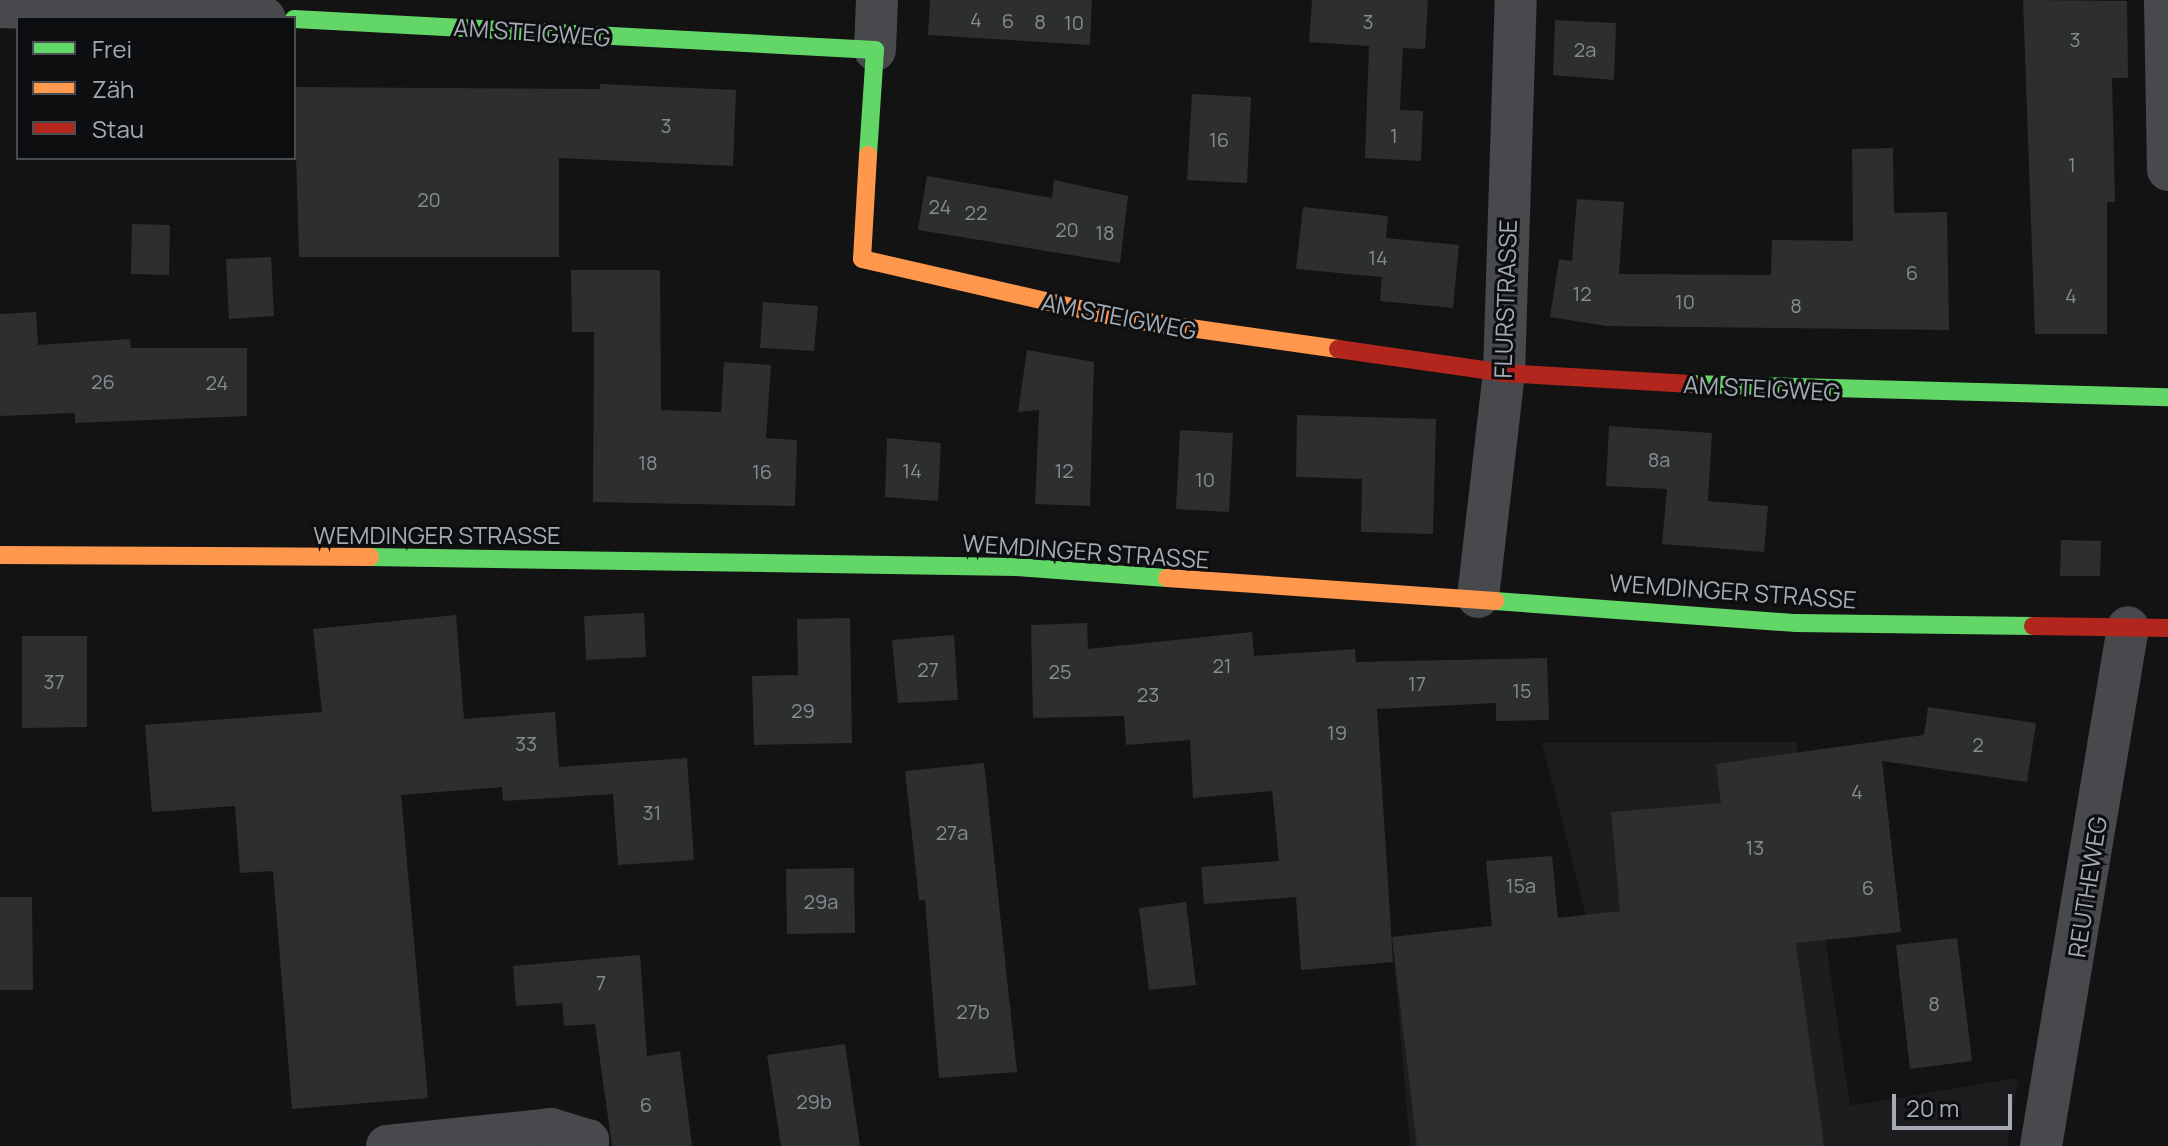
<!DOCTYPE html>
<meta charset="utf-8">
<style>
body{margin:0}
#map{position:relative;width:2168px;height:1146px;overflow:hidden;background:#131313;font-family:Manrope,sans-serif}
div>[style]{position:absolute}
.built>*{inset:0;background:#1d1d1f}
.building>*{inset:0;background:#2d2e2e}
.street>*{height:42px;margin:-21px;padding:0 21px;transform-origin:21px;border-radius:21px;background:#47494c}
.fast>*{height:18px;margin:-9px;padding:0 9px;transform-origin:9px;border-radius:9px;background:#63d668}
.slow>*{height:18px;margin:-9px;padding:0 9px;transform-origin:9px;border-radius:9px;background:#ff974d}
.jam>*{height:18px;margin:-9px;padding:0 9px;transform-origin:9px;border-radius:9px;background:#b3261e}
span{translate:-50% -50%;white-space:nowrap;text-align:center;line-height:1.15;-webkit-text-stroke:6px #0d0e0f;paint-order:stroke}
.number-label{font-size:20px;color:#868c92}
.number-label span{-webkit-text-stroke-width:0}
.street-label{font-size:24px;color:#a4abb4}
.legend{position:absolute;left:16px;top:16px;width:280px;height:144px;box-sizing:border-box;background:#0d0e0f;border:2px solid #494d51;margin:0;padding:10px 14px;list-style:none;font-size:24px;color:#a4abb4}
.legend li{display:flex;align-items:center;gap:16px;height:40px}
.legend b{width:40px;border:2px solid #494d51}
.scale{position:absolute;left:1892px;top:1094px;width:120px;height:36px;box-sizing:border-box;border:4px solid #a4abb4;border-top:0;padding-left:10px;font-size:24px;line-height:28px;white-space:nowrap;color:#a4abb4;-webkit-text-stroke:6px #0d0e0f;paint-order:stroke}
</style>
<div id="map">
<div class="built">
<i style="clip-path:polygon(1796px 742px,1850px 1106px,2018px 1078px,2007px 1146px,1410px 1146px,1392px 937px,1586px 915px,1542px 743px)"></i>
</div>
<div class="building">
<i style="clip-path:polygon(930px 0,1092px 0,1090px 45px,928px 35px)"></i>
<i style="clip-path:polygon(1312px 0,1428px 0,1425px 49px,1403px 48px,1400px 110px,1423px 111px,1421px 161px,1365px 158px,1369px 46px,1309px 42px)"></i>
<i style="clip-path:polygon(2023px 0,2127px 1px,2128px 78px,2112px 78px,2115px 202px,2107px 202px,2107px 334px,2035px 334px)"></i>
<i style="clip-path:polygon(1555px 20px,1616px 23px,1614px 80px,1553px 75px)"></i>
<i style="clip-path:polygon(600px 84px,736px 90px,733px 166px,559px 158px,559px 257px,299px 257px,294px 87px,600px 89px)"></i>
<i style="clip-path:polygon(1192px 94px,1251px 97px,1247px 183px,1187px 180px)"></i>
<i style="clip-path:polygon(1893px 148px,1894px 213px,1947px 212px,1949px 330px,1606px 326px,1550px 317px,1559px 259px,1572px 261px,1577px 199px,1624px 202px,1619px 274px,1771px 275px,1772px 240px,1853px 241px,1852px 149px)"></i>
<i style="clip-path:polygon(927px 176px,1052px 198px,1054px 180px,1128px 196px,1120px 263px,918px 230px)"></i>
<i style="clip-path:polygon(1303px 207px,1388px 216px,1386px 238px,1459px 245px,1453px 308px,1380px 301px,1382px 277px,1296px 269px)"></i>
<i style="clip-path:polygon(132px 224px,170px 225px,169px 275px,131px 274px)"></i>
<i style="clip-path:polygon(271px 257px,274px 316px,229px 319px,226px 259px)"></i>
<i style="clip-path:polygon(571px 270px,660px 270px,661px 410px,721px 412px,724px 362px,771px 365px,766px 438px,797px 440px,795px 506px,593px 502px,594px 332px,572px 332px)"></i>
<i style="clip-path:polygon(763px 302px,818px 306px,814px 351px,760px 348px)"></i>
<i style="clip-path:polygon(36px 312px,38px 345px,130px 339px,131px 348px,247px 348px,247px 416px,75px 423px,75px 413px,0 416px,0 314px)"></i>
<i style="clip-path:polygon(1027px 350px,1094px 362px,1090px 506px,1035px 504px,1039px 410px,1018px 412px)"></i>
<i style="clip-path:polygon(1297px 415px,1436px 419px,1433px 534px,1361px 532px,1362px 479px,1296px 477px)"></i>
<i style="clip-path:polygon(1609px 426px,1712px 433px,1708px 501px,1768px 506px,1764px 552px,1662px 544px,1667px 489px,1606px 486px)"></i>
<i style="clip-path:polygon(1180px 430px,1233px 433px,1229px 512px,1176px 509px)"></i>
<i style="clip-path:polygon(887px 438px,941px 443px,938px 501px,885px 497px)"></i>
<i style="clip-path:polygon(2061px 540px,2101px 541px,2100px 576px,2060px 576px)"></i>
<i style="clip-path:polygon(644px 613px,646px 657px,586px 660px,584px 616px)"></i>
<i style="clip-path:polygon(456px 615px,464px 719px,555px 712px,559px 767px,687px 758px,694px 860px,618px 865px,613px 794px,503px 801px,502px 787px,401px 795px,428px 1098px,292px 1109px,273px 871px,240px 873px,235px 806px,152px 812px,145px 725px,322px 712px,313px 629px)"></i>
<i style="clip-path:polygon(850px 618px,852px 743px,754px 745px,752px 676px,798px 675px,797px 619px)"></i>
<i style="clip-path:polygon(1087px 623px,1088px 649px,1252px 632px,1254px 656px,1355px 649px,1356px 662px,1547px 658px,1549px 720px,1496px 721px,1496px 703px,1377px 709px,1393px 962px,1301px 970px,1296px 897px,1204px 904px,1201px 867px,1279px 861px,1272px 791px,1193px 798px,1190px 740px,1126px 745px,1124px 716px,1033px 718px,1031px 625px)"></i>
<i style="clip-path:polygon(954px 635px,958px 700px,898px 703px,892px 640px)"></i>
<i style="clip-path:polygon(22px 636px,87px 636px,87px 727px,22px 728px)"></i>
<i style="clip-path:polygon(1928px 707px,2036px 723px,2027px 782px,1882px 761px,1901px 932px,1796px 943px,1824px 1146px,1417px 1146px,1392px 937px,1492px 926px,1486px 861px,1552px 856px,1558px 918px,1620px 911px,1611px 812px,1721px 803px,1716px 764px,1924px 735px)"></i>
<i style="clip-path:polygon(984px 763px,1017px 1072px,939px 1078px,925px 900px,919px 900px,905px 771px)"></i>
<i style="clip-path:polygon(854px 868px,855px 933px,787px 934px,786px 869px)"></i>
<i style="clip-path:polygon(0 897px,32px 897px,33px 990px,0 990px)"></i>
<i style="clip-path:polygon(1186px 902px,1196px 985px,1149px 990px,1139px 908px)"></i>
<i style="clip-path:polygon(1957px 938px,1972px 1061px,1910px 1069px,1896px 945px)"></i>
<i style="clip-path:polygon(640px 955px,647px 1056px,680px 1051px,692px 1146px,612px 1146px,595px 1024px,564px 1026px,562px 1003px,516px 1006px,513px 966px)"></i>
<i style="clip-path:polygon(845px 1044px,860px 1146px,781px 1146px,767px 1055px)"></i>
</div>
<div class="street">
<i style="left:2165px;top:0;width:170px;rotate:89deg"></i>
<i style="left:0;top:7px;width:265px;rotate:2.4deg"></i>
<i style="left:875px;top:50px;width:50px;rotate:-87.7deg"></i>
<i style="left:1478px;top:597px;width:226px;rotate:-83.4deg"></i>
<i style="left:1504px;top:373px;width:373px;rotate:-88.2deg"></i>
<i style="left:387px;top:1146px;width:165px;rotate:-5.9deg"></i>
<i style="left:551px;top:1129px;width:39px;rotate:17deg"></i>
<i style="left:588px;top:1140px;width:6px;rotate:90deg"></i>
<i style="left:2041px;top:1146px;width:526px;rotate:-80.48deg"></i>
</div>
<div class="fast">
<i style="left:294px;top:19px;width:582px;rotate:3.05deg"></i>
<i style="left:875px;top:50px;width:105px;rotate:93.8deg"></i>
<i style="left:1691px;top:384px;width:477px;rotate:1.6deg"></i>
<i style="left:370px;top:557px;width:646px;rotate:0.89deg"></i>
<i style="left:1016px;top:567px;width:151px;rotate:4.2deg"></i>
<i style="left:1495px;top:601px;width:302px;rotate:4.2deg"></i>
<i style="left:1796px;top:623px;width:237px;rotate:0.7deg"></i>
</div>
<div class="slow">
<i style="left:868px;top:155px;width:104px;rotate:93.3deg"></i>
<i style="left:862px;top:259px;width:265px;rotate:12.9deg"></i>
<i style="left:1120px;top:318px;width:220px;rotate:8.1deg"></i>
<i style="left:0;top:555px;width:370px;rotate:0.3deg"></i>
<i style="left:1167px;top:578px;width:329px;rotate:4deg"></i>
</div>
<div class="jam">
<i style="left:1338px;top:349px;width:168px;rotate:8.2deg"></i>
<i style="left:1504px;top:373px;width:187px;rotate:3.4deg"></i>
<i style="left:2033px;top:626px;width:135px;rotate:0.8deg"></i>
</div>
<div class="number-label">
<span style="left:976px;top:19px">4</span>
<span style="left:1008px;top:20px">6</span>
<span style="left:1040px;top:21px">8</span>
<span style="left:1368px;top:21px">3</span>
<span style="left:1074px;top:22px">10</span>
<span style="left:2075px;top:39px">3</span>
<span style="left:1585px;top:49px">2a</span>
<span style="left:666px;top:125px">3</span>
<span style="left:1394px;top:135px">1</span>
<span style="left:1219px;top:139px">16</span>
<span style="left:2072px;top:164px">1</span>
<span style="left:429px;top:199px">20</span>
<span style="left:940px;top:206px">24</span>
<span style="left:976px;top:212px">22</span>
<span style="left:1067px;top:229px">20</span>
<span style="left:1105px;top:232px">18</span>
<span style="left:1378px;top:257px">14</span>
<span style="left:1912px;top:272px">6</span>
<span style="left:1582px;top:293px">12</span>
<span style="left:2071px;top:295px">4</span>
<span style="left:1685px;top:301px">10</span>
<span style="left:1796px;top:305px">8</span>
<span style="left:103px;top:381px">26</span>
<span style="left:217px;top:382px">24</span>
<span style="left:1659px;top:459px">8a</span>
<span style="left:648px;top:462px">18</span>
<span style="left:912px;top:470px">14</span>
<span style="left:1064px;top:470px">12</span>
<span style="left:762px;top:471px">16</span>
<span style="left:1205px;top:479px">10</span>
<span style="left:1222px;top:665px">21</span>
<span style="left:928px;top:669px">27</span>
<span style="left:1060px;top:671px">25</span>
<span style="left:54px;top:681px">37</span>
<span style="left:1417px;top:683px">17</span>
<span style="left:1522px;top:690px">15</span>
<span style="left:1148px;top:694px">23</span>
<span style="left:803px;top:710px">29</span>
<span style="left:1337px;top:732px">19</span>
<span style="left:526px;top:743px">33</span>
<span style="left:1978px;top:744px">2</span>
<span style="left:1857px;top:791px">4</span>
<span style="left:652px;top:812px">31</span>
<span style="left:952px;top:832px">27a</span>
<span style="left:1755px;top:847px">13</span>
<span style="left:1521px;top:885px">15a</span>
<span style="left:1868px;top:887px">6</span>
<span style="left:821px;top:901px">29a</span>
<span style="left:601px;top:982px">7</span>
<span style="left:1934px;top:1003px">8</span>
<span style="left:973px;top:1011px">27b</span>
<span style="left:814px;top:1101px">29b</span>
<span style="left:646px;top:1104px">6</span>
</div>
<div class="street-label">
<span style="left:532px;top:32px;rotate:4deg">AM STEIGWEG</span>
<span style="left:1505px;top:299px;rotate:-88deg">FLURSTRASSE</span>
<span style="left:1119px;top:316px;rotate:11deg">AM STEIGWEG</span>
<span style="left:1762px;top:388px;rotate:3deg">AM STEIGWEG</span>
<span style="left:437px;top:535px">WEMDINGER STRASSE</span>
<span style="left:1086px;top:551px;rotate:4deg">WEMDINGER STRASSE</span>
<span style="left:1733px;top:591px;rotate:4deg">WEMDINGER STRASSE</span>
<span style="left:2087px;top:887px;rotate:-81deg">REUTHEWEG</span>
</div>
<ul class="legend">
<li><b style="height:10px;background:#63d668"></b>Frei</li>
<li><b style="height:10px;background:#ff974d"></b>Zäh</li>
<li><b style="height:10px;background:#b3261e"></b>Stau</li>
</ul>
<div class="scale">20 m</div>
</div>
